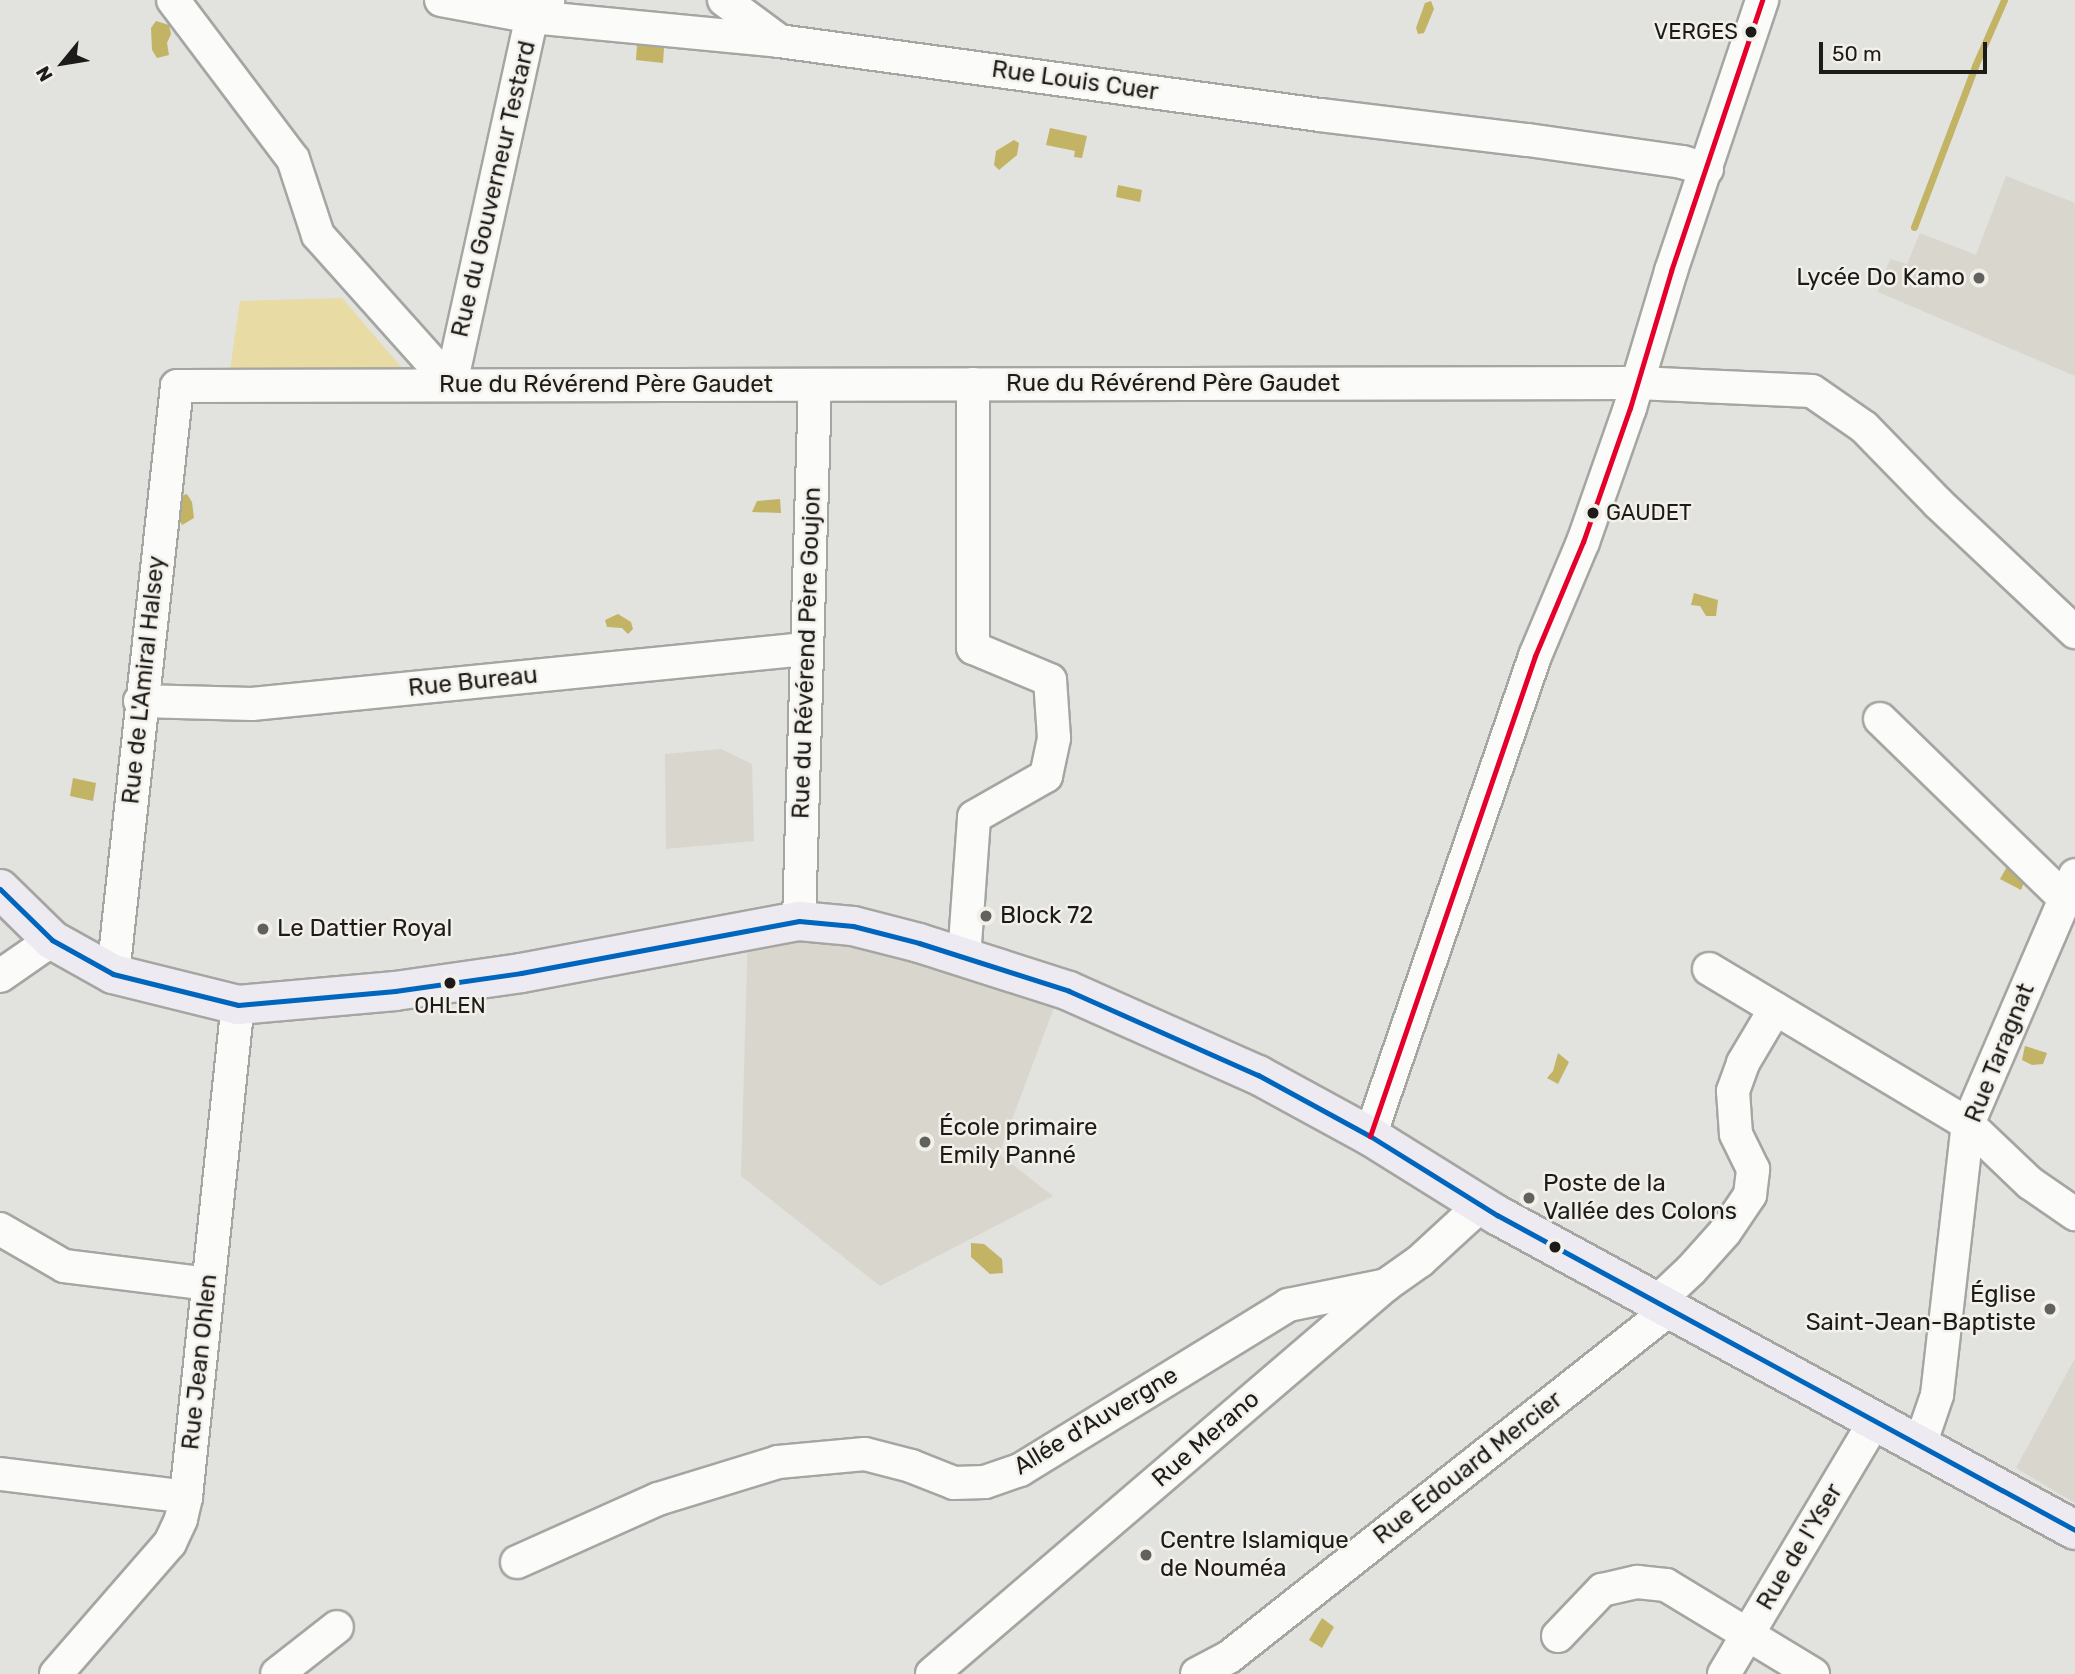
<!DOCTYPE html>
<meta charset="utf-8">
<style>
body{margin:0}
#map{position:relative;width:2075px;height:1674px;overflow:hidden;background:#e2e2de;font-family:Rubik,sans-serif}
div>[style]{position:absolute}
.built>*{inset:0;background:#d8d6cd}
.green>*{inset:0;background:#e8dba3}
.water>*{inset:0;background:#c3b364}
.stream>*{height:7px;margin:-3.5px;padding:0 3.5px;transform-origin:3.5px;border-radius:3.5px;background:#c3b364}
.roads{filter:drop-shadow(2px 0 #a5a5a2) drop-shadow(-2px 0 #a5a5a2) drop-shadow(0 2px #a5a5a2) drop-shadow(0 -2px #a5a5a2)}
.minor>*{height:32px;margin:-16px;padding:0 16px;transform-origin:16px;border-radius:16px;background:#fbfbfa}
.major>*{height:38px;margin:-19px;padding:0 19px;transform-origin:19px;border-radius:19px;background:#edeaf2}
.bus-1>*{height:5px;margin:-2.5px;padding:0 2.5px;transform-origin:2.5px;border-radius:2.5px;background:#0065bd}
.bus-2>*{height:5px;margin:-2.5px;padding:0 2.5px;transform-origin:2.5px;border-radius:2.5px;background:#e4002b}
.dots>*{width:19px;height:19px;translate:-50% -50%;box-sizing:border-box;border:4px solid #f2f0e9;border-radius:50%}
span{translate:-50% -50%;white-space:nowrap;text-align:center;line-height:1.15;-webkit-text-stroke:5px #f2f0e9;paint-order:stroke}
.bus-label{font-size:22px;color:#1c1b19}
.right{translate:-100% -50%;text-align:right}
.left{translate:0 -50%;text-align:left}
.street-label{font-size:24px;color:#1c1b19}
.poi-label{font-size:24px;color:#1c1b19}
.north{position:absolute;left:28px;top:28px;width:70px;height:70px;-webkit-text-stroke:5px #f2f0e9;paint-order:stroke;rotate:240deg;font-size:19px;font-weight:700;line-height:28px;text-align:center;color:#1c1b19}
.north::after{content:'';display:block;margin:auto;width:24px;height:32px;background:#1c1b19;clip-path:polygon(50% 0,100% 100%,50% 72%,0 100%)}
.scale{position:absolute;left:1819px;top:42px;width:168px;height:32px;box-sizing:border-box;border:4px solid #1c1b19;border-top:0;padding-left:9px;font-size:21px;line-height:24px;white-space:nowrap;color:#1c1b19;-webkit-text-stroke:5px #f2f0e9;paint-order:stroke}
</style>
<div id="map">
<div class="built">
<i style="clip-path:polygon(2006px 176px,2075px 203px,2075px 376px,1878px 292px,1890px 259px,1907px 264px,1920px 233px,1976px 255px)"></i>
<i style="clip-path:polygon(721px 749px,752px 764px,754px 841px,666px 849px,665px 754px)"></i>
<i style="clip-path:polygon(799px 921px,1061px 989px,999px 1154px,1053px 1196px,880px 1286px,741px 1176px,748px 931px)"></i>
<i style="clip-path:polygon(2075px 1358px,2075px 1503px,2016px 1468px)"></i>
</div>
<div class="green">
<i style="clip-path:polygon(342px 298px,407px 374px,230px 371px,240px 301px)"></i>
</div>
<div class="water">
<i style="clip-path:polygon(1431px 1px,1434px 9px,1424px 33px,1418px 34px,1416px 28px,1425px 3px)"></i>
<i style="clip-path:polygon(156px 21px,169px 25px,171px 34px,167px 43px,169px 55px,157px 58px,152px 50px,151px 28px)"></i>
<i style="clip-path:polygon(637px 45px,664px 48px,663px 63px,636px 60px)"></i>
<i style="clip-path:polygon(1050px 128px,1087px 136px,1082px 158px,1074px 157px,1075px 151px,1046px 145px)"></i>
<i style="clip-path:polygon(1014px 140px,1019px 143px,1017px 155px,999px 170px,994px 165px,996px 151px)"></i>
<i style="clip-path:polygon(1118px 185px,1142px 190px,1140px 202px,1116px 197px)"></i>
<i style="clip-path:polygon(187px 494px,192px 502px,194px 518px,182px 525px,177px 516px,178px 497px)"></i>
<i style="clip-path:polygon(780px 499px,781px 513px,752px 512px,757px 501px)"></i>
<i style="clip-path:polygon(1694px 593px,1718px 600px,1716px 616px,1706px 616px,1700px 606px,1691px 605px)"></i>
<i style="clip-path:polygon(618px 614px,631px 622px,633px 629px,628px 634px,622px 628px,607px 627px,605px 620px)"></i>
<i style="clip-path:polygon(73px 778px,96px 783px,93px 801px,70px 796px)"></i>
<i style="clip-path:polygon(2009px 863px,2025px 880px,2021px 890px,2000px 879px)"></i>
<i style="clip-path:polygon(2025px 1046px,2047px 1053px,2043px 1064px,2032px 1065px,2022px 1060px)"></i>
<i style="clip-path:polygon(1558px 1053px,1569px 1062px,1558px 1084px,1547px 1078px,1553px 1071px)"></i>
<i style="clip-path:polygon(971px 1243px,984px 1244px,1002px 1259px,1003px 1273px,990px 1274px,971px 1257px)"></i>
<i style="clip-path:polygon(1322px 1618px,1334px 1627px,1322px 1648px,1309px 1640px)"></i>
</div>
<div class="stream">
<i style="left:1914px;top:227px;width:172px;rotate:-69.2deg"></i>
<i style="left:1975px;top:66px;width:72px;rotate:-66.3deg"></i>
</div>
<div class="roads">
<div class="minor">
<i style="left:173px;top:0;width:199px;rotate:53deg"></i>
<i style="left:293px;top:159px;width:80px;rotate:71.8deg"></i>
<i style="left:318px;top:235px;width:200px;rotate:48.2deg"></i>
<i style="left:441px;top:0;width:93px;rotate:10.6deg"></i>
<i style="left:532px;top:17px;width:248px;rotate:5.5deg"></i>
<i style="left:779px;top:41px;width:546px;rotate:7.79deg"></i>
<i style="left:1320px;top:115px;width:209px;rotate:6.9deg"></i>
<i style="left:1528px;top:140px;width:156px;rotate:8.1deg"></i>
<i style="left:1682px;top:162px;width:26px;rotate:16deg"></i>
<i style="left:724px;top:0;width:67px;rotate:36.5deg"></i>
<i style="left:451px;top:384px;width:376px;rotate:-77.6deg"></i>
<i style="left:532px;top:17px;width:23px;rotate:-45deg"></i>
<i style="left:140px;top:701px;width:112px;rotate:1.5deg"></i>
<i style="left:252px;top:704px;width:556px;rotate:-5.68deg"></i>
<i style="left:1880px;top:719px;width:258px;rotate:44.2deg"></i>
<i style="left:799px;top:921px;width:536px;rotate:-88.29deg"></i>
<i style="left:964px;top:958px;width:141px;rotate:-85.9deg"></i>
<i style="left:974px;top:817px;width:83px;rotate:-29.7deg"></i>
<i style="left:1046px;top:776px;width:39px;rotate:-78deg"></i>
<i style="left:1054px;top:738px;width:58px;rotate:-93.9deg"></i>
<i style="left:1050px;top:680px;width:83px;rotate:-157.4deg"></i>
<i style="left:973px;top:648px;width:264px;rotate:-90deg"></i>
<i style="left:1709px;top:969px;width:302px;rotate:30.9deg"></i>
<i style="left:1968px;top:1124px;width:86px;rotate:43.6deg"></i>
<i style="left:2030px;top:1183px;width:55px;rotate:34.6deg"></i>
<i style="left:113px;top:974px;width:591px;rotate:-83.79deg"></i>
<i style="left:177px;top:386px;width:1460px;rotate:-0.12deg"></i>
<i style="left:1637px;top:383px;width:175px;rotate:2.6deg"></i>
<i style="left:1812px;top:391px;width:63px;rotate:34.7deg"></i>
<i style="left:1864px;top:427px;width:107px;rotate:45.8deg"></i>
<i style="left:1939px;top:504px;width:187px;rotate:43.3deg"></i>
<i style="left:0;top:976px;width:63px;rotate:-34.7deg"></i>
<i style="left:1370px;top:1136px;width:508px;rotate:-71.03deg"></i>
<i style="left:1535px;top:656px;width:124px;rotate:-67.2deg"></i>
<i style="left:1583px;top:542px;width:142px;rotate:-70.7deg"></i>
<i style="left:1630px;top:408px;width:143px;rotate:-73.3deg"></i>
<i style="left:1671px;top:271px;width:286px;rotate:-71.4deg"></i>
<i style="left:0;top:1229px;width:74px;rotate:30deg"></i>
<i style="left:64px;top:1266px;width:145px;rotate:7.1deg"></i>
<i style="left:1657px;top:1302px;width:47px;rotate:-43.3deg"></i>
<i style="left:1691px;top:1270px;width:51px;rotate:-48.2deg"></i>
<i style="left:1725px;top:1232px;width:45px;rotate:-56deg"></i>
<i style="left:1750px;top:1195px;width:26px;rotate:-83deg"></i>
<i style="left:1753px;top:1169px;width:39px;rotate:-116deg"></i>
<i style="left:1736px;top:1134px;width:43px;rotate:-94deg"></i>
<i style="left:1733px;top:1091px;width:30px;rotate:-70deg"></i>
<i style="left:1743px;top:1063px;width:63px;rotate:-59.3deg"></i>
<i style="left:1920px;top:1445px;width:53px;rotate:-71.2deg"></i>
<i style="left:1937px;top:1395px;width:273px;rotate:-83.5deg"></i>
<i style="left:1968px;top:1124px;width:271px;rotate:-66.7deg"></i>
<i style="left:0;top:1474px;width:187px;rotate:7deg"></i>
<i style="left:517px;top:1562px;width:154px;rotate:-24.1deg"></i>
<i style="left:658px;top:1499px;width:126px;rotate:-17.1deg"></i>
<i style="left:778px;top:1462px;width:87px;rotate:-5.3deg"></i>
<i style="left:865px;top:1454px;width:48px;rotate:14.6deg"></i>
<i style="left:911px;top:1466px;width:46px;rotate:21.6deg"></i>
<i style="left:954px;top:1483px;width:31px;rotate:-2deg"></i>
<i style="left:985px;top:1482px;width:37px;rotate:-19deg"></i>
<i style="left:1020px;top:1470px;width:315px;rotate:-31.6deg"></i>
<i style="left:1288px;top:1305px;width:100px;rotate:-11.5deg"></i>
<i style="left:1558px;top:1636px;width:64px;rotate:-46.3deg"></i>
<i style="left:1602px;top:1590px;width:36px;rotate:-13deg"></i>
<i style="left:1637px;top:1582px;width:29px;rotate:6deg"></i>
<i style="left:1666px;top:1585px;width:172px;rotate:31.2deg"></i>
<i style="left:56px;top:1674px;width:174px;rotate:-49deg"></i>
<i style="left:170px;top:1543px;width:26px;rotate:-65deg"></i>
<i style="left:181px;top:1519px;width:23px;rotate:-77deg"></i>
<i style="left:186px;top:1497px;width:495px;rotate:-84deg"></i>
<i style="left:277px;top:1674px;width:76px;rotate:-38.1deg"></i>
<i style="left:932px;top:1674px;width:598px;rotate:-40.59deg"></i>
<i style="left:1386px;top:1285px;width:42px;rotate:-35.2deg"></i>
<i style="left:1420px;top:1261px;width:67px;rotate:-42.6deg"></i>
<i style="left:1469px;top:1216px;width:16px;rotate:-63deg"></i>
<i style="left:1197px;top:1674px;width:36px;rotate:-28deg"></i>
<i style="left:1229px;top:1657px;width:562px;rotate:-38.28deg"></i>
<i style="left:1724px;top:1674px;width:297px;rotate:-59.2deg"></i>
</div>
<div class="major">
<i style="left:0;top:889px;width:73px;rotate:44.4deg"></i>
<i style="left:52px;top:940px;width:70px;rotate:29.1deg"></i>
<i style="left:113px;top:974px;width:129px;rotate:13.9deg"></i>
<i style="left:238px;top:1005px;width:158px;rotate:-5.1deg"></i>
<i style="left:395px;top:991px;width:127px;rotate:-8.1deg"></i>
<i style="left:521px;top:973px;width:283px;rotate:-10.6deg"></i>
<i style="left:799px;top:921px;width:54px;rotate:5.3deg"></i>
<i style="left:853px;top:926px;width:68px;rotate:14.4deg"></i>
<i style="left:919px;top:943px;width:157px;rotate:17.7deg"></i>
<i style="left:1069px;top:991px;width:207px;rotate:24deg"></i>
<i style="left:1258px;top:1075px;width:128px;rotate:28.6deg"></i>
<i style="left:1370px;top:1136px;width:150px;rotate:31.9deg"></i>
<i style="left:1497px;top:1215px;width:658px;rotate:28.59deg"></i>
</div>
</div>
<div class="bus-1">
<i style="left:0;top:889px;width:73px;rotate:44.4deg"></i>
<i style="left:52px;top:940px;width:70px;rotate:29.1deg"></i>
<i style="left:113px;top:974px;width:129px;rotate:13.9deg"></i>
<i style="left:238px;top:1005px;width:158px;rotate:-5.1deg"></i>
<i style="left:395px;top:991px;width:127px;rotate:-8.1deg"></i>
<i style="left:521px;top:973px;width:283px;rotate:-10.6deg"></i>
<i style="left:799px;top:921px;width:54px;rotate:5.3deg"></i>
<i style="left:853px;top:926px;width:68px;rotate:14.4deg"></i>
<i style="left:919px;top:943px;width:157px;rotate:17.7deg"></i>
<i style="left:1069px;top:991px;width:207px;rotate:24deg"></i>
<i style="left:1258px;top:1075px;width:128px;rotate:28.6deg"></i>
<i style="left:1370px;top:1136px;width:150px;rotate:31.9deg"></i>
<i style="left:1497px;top:1215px;width:658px;rotate:28.59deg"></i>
</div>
<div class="bus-2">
<i style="left:1370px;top:1136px;width:508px;rotate:-71.03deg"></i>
<i style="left:1535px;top:656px;width:124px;rotate:-67.2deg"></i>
<i style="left:1583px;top:542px;width:142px;rotate:-70.7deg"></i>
<i style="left:1630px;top:408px;width:143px;rotate:-73.3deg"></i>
<i style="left:1671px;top:271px;width:286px;rotate:-71.4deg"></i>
</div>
<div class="dots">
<i style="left:1751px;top:32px;background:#1c1b19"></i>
<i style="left:1979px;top:278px;background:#61615e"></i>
<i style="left:1593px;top:513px;background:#1c1b19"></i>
<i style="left:986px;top:916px;background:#61615e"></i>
<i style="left:263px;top:929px;background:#61615e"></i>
<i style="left:450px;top:983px;background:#1c1b19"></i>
<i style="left:925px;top:1142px;background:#61615e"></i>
<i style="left:1529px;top:1198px;background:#61615e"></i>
<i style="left:1555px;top:1247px;background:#1c1b19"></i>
<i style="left:2050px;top:1309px;background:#61615e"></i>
<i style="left:1146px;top:1555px;background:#61615e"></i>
</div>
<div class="bus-label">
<span class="right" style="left:1738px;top:32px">VERGES</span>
<span class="left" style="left:1606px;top:513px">GAUDET</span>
<span style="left:450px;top:1006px">OHLEN</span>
</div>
<div class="street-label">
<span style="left:1075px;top:81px;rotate:8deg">Rue Louis Cuer</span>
<span style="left:494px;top:189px;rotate:-77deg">Rue du Gouverneur Testard</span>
<span style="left:1173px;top:384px">Rue du Révérend Père Gaudet</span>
<span style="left:606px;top:385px">Rue du Révérend Père Gaudet</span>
<span style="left:807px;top:653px;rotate:-88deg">Rue du Révérend Père Goujon</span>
<span style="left:144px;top:680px;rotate:-84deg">Rue de L'Amiral Halsey</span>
<span style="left:473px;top:682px;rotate:-6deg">Rue Bureau</span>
<span style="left:2000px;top:1053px;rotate:-68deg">Rue Taragnat</span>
<span style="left:200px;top:1362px;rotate:-84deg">Rue Jean Ohlen</span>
<span style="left:1096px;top:1421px;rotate:-31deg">Allée d'Auvergne</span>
<span style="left:1206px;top:1439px;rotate:-41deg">Rue Merano</span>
<span style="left:1468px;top:1468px;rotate:-38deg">Rue Edouard Mercier</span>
<span style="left:1800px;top:1547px;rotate:-59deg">Rue de l'Yser</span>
</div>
<div class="poi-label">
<span class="right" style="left:1965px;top:278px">Lycée Do Kamo</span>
<span class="left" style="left:1000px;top:916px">Block 72</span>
<span class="left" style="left:277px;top:929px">Le Dattier Royal</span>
<span class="left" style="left:939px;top:1142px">École primaire<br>Emily Panné</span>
<span class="left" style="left:1543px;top:1198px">Poste de la<br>Vallée des Colons</span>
<span class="right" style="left:2036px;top:1309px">Église<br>Saint-Jean-Baptiste</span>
<span class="left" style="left:1160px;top:1555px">Centre Islamique<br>de Nouméa</span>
</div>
<div class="north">N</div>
<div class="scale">50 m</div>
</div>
